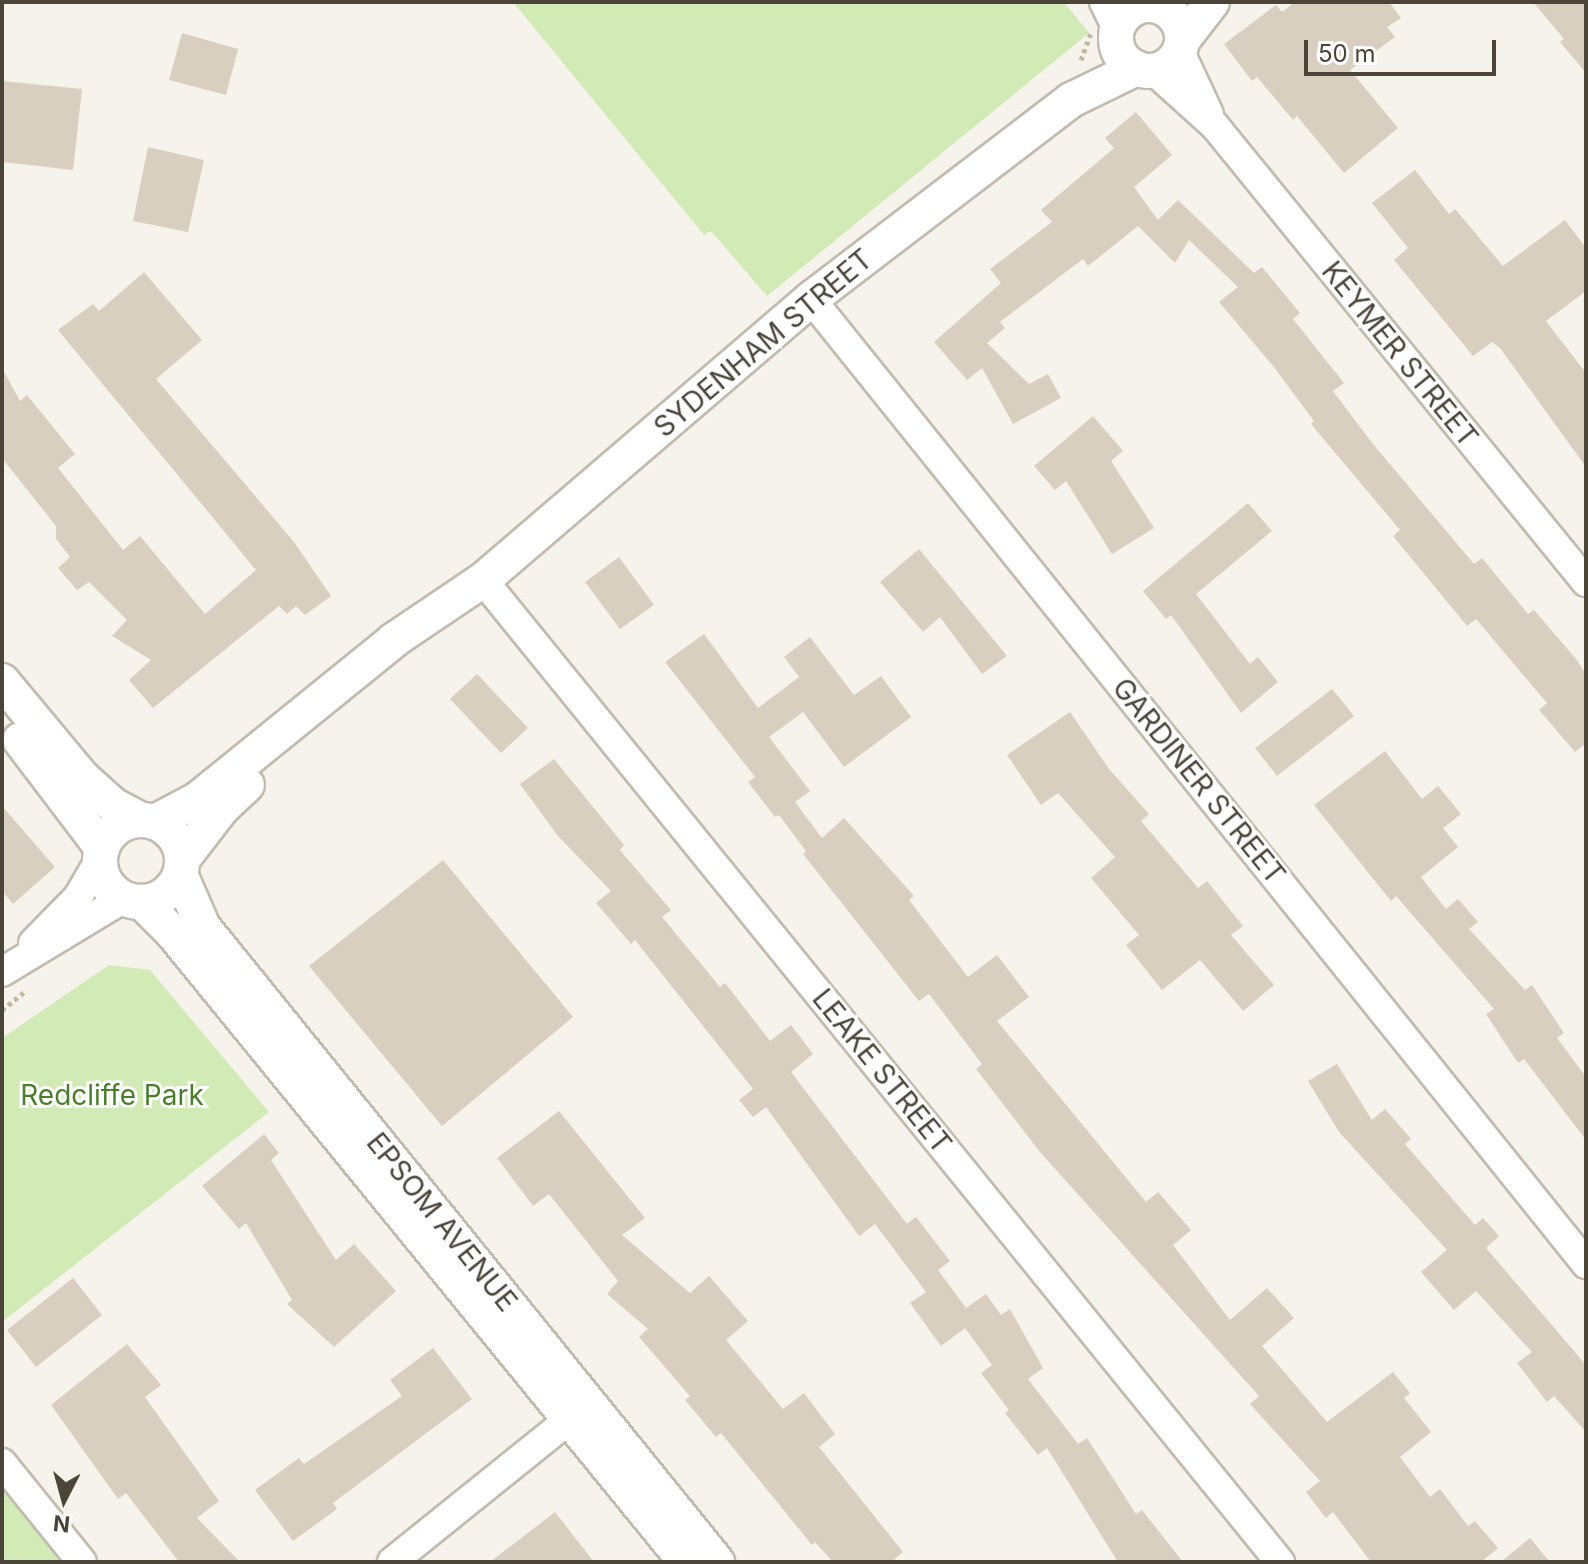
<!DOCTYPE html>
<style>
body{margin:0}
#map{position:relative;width:1588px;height:1564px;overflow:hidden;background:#f6f3ec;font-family:Inter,sans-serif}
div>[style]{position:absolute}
.green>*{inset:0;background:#d2eab5}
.building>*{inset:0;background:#d8cfc1}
.path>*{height:5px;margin-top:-2.5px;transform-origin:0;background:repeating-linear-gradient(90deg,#c4b79f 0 4px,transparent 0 8px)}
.roads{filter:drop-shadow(2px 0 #c2bbae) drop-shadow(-2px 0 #c2bbae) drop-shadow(0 2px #c2bbae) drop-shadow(0 -2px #c2bbae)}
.minor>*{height:28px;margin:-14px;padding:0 14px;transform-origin:14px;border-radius:14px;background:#fff}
.tertiary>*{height:34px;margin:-17px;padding:0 17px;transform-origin:17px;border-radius:17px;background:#fff}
.tertiary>.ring{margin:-17px;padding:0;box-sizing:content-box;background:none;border:34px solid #fff;border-radius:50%}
span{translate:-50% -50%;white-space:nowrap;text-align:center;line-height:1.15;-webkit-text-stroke:6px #fff;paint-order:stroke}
.street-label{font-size:28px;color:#4b4439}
.park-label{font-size:28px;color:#4a7f2a}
.frame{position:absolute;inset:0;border:4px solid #4b4439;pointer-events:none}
.north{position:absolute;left:24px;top:1460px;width:80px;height:80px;-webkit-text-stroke:6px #fff;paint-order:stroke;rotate:186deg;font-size:22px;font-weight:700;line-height:32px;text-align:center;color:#4b4439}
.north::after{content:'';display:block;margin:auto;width:28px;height:36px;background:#4b4439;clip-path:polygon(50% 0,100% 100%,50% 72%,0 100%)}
.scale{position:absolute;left:1304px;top:40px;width:192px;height:36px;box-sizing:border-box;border:4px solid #4b4439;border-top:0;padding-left:10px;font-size:24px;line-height:28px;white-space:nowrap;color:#4b4439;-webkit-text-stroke:6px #fff;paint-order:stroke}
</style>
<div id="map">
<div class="green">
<i style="clip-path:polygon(513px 2px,1064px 2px,1089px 33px,767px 296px,711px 231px,704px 235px)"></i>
<i style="clip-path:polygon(109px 965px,150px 970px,269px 1112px,2px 1322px,2px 1038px)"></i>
<i style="clip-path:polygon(2px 1490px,64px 1562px,2px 1562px)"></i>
</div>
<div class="building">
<i style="clip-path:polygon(1295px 2px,1389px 2px,1401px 18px,1387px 27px,1395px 37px,1350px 70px,1398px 128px,1344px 173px,1297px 116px,1293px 120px,1257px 77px,1252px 81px,1224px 44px,1276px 5px,1282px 12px)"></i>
<i style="clip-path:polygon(1533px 2px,1586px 2px,1586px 73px,1560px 42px,1564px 39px)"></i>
<i style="clip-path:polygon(182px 33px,238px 49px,226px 95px,169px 80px)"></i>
<i style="clip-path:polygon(2px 81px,82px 89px,73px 170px,2px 162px)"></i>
<i style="clip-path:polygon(1136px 112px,1172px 155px,1134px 187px,1158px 220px,1178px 200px,1254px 273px,1262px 267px,1300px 313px,1293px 319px,1344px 383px,1333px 391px,1373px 444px,1474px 564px,1482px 558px,1528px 614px,1534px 610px,1577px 660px,1586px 675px,1586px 743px,1575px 752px,1539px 710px,1547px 703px,1476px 619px,1467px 626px,1393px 536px,1400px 530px,1311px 424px,1314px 421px,1273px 366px,1219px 302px,1238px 287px,1189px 240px,1175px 263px,1138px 226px,1088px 266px,1083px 259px,1000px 322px,1005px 328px,987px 343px,1029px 384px,1048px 374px,1061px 398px,1013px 424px,982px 368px,967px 380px,934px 342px,1001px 283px,990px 269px,1052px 222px,1041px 210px,1114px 148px,1105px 138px)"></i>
<i style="clip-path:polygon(148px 147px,204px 160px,188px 232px,133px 221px)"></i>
<i style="clip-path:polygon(1415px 170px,1449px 214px,1455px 209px,1503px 266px,1565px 220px,1586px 248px,1586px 291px,1546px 321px,1586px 373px,1586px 467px,1500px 348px,1492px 342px,1473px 356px,1394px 260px,1408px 248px,1372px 203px)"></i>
<i style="clip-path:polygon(144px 272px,202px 340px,156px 379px,294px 542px,331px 596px,305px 615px,296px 606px,287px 614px,279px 606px,153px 708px,129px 680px,151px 660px,112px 636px,127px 620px,89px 582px,77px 590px,58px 568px,70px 557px,56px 539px,56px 526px,2px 458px,2px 368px,20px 401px,27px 395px,75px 454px,58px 468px,123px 550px,140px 536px,205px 614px,256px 570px,58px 330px,93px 304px,99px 311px)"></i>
<i style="clip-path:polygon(1093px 416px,1123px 451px,1111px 461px,1154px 528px,1112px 554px,1066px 481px,1055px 490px,1034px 466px)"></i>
<i style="clip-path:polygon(1248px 503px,1272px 531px,1196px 594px,1250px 664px,1258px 657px,1278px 682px,1241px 713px,1171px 615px,1166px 619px,1143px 591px)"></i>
<i style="clip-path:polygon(919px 549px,1007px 656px,982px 674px,940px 617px,923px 632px,880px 582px)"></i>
<i style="clip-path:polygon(619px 557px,654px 605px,620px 629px,585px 582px)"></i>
<i style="clip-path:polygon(704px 634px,758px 708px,799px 677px,784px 657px,810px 637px,854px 695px,881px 676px,911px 717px,844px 767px,803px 712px,769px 737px,810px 791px,795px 802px,822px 838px,844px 818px,914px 896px,909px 900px,968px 977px,997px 955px,1029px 997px,997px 1021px,1146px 1202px,1158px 1192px,1191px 1230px,1173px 1245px,1230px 1320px,1267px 1288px,1294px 1318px,1262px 1346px,1327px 1422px,1393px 1372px,1410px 1393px,1404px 1398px,1431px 1432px,1400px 1457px,1430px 1497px,1440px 1489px,1468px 1526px,1475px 1521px,1498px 1548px,1481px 1562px,1371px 1562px,1333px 1512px,1326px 1518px,1306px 1492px,1320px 1481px,1250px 1404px,1259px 1396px,1040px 1152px,976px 1069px,982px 1064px,929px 994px,919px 1001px,803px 854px,806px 851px,779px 815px,775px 817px,748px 782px,755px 777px,665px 662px)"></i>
<i style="clip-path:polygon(477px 674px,528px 728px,501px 753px,450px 699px)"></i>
<i style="clip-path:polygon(1332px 689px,1354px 716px,1277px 776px,1255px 748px)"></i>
<i style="clip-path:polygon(1070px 712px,1109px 769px,1149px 814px,1141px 821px,1198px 888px,1207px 881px,1243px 926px,1231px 935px,1274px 985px,1243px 1011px,1200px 960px,1162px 990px,1126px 945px,1139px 935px,1091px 878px,1115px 857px,1058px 793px,1041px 805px,1007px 755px)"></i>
<i style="clip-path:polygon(1385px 751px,1422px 799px,1438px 786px,1461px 814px,1443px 828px,1458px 847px,1421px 877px,1446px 909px,1458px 899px,1478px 922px,1469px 929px,1525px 990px,1532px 985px,1564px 1033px,1557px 1038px,1586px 1077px,1586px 1140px,1524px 1059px,1518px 1063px,1486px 1014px,1494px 1009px,1396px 896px,1391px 901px,1314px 805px)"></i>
<i style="clip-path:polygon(554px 759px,624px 845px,620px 850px,671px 910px,662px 917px,720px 987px,725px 983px,770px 1041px,791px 1025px,813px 1054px,791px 1072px,907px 1224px,916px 1217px,950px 1261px,938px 1270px,966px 1308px,986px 1294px,1001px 1315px,1010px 1309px,1043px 1368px,1028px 1379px,1078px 1444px,1087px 1438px,1136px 1514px,1142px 1510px,1183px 1562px,1118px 1562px,1047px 1448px,1038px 1455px,1005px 1413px,1009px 1410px,981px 1373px,992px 1365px,965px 1328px,941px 1346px,910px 1303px,926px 1292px,875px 1224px,859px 1236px,766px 1107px,753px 1117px,739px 1100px,753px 1089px,635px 940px,631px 944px,596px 903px,611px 891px,558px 836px,520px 784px)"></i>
<i style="clip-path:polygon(2px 806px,55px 867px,13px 904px,2px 891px)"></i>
<i style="clip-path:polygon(443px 860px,573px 1017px,442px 1126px,309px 966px)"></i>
<i style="clip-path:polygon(1337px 1064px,1372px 1120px,1385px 1109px,1411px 1139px,1405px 1144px,1475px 1225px,1483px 1218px,1499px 1236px,1486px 1248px,1586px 1365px,1586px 1432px,1554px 1396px,1547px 1402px,1517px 1363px,1532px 1352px,1476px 1291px,1454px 1310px,1421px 1272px,1447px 1250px,1339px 1132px,1308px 1081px)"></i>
<i style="clip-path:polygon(559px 1111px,645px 1218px,622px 1235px,690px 1293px,709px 1276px,748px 1321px,726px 1340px,783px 1409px,804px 1393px,835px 1434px,819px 1447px,903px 1552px,891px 1562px,833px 1562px,815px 1542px,812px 1545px,721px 1433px,716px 1437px,685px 1400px,690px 1396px,639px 1337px,648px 1329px,607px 1294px,618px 1281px,549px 1194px,533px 1206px,497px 1158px)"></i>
<i style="clip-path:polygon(264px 1134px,279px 1153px,271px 1160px,336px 1260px,354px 1244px,396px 1291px,334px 1347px,287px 1304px,292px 1300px,246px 1223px,239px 1229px,202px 1186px)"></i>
<i style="clip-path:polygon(73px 1278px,102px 1315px,36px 1367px,7px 1330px)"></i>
<i style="clip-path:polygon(127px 1344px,161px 1385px,145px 1397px,219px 1501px,197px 1518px,240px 1562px,179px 1562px,126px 1493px,118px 1499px,51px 1405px)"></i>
<i style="clip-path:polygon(433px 1348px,472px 1399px,333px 1503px,337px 1509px,293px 1541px,255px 1490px,299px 1458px,304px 1464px,402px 1396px,390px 1380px)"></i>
<i style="clip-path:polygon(555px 1512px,594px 1562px,490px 1562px)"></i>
<i style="clip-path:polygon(1530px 1538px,1550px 1562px,1501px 1562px)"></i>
</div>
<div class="path">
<i style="left:1081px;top:60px;width:29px;rotate:-70deg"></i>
<i style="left:2px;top:1010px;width:28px;rotate:-39deg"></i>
</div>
<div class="roads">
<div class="minor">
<i style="left:1104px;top:2px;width:30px;rotate:64deg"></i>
<i style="left:1140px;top:2px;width:6px;rotate:31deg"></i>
<i style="left:1180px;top:52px;width:68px;rotate:64.9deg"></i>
<i style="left:1153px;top:70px;width:84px;rotate:42.1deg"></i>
<i style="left:1215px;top:126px;width:588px;rotate:50.87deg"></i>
<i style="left:811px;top:299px;width:1238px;rotate:51.23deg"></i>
<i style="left:483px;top:580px;width:1265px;rotate:50.94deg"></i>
<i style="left:33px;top:943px;width:64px;rotate:-45.6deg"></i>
<i style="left:78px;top:897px;width:44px;rotate:-59.9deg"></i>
<i style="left:2px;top:972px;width:143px;rotate:-31.2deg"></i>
<i style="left:2px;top:1463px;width:127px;rotate:51.1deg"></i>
<i style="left:392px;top:1562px;width:249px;rotate:-38.8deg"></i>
</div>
<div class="tertiary">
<i class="ring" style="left:1116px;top:5px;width:32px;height:32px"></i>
<i style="left:1182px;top:41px;width:49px;rotate:-52.4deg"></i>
<i style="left:2px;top:681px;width:125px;rotate:50.2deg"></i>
<i style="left:82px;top:777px;width:42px;rotate:42.1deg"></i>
<i style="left:113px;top:805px;width:32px;rotate:28deg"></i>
<i style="left:20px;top:740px;width:136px;rotate:52.8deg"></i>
<i class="ring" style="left:100px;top:820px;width:48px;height:48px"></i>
<i style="left:155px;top:822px;width:49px;rotate:-28.1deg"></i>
<i style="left:198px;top:799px;width:252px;rotate:-39deg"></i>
<i style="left:394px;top:640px;width:107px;rotate:-34deg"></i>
<i style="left:483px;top:580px;width:432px;rotate:-40.6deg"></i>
<i style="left:811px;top:299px;width:327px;rotate:-37.4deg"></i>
<i style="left:1071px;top:100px;width:73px;rotate:-25.9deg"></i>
<i style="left:182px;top:860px;width:66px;rotate:-52.4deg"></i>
<i style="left:222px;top:808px;width:34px;rotate:-43deg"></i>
<i style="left:180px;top:874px;width:58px;rotate:66.5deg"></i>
<i style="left:203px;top:927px;width:817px;rotate:51.01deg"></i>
<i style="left:142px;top:902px;width:42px;rotate:45deg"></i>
<i style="left:172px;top:932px;width:813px;rotate:50.79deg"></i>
</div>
</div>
<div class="street-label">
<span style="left:763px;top:343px;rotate:-40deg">SYDENHAM STREET</span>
<span style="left:1400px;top:354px;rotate:51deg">KEYMER STREET</span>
<span style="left:1199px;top:781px;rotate:51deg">GARDINER STREET</span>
<span style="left:882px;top:1071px;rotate:51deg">LEAKE STREET</span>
<span style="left:442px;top:1222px;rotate:51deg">EPSOM AVENUE</span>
</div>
<div class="park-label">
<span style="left:112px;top:1095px">Redcliffe Park</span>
</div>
<div class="frame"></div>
<div class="north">N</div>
<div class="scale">50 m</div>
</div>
